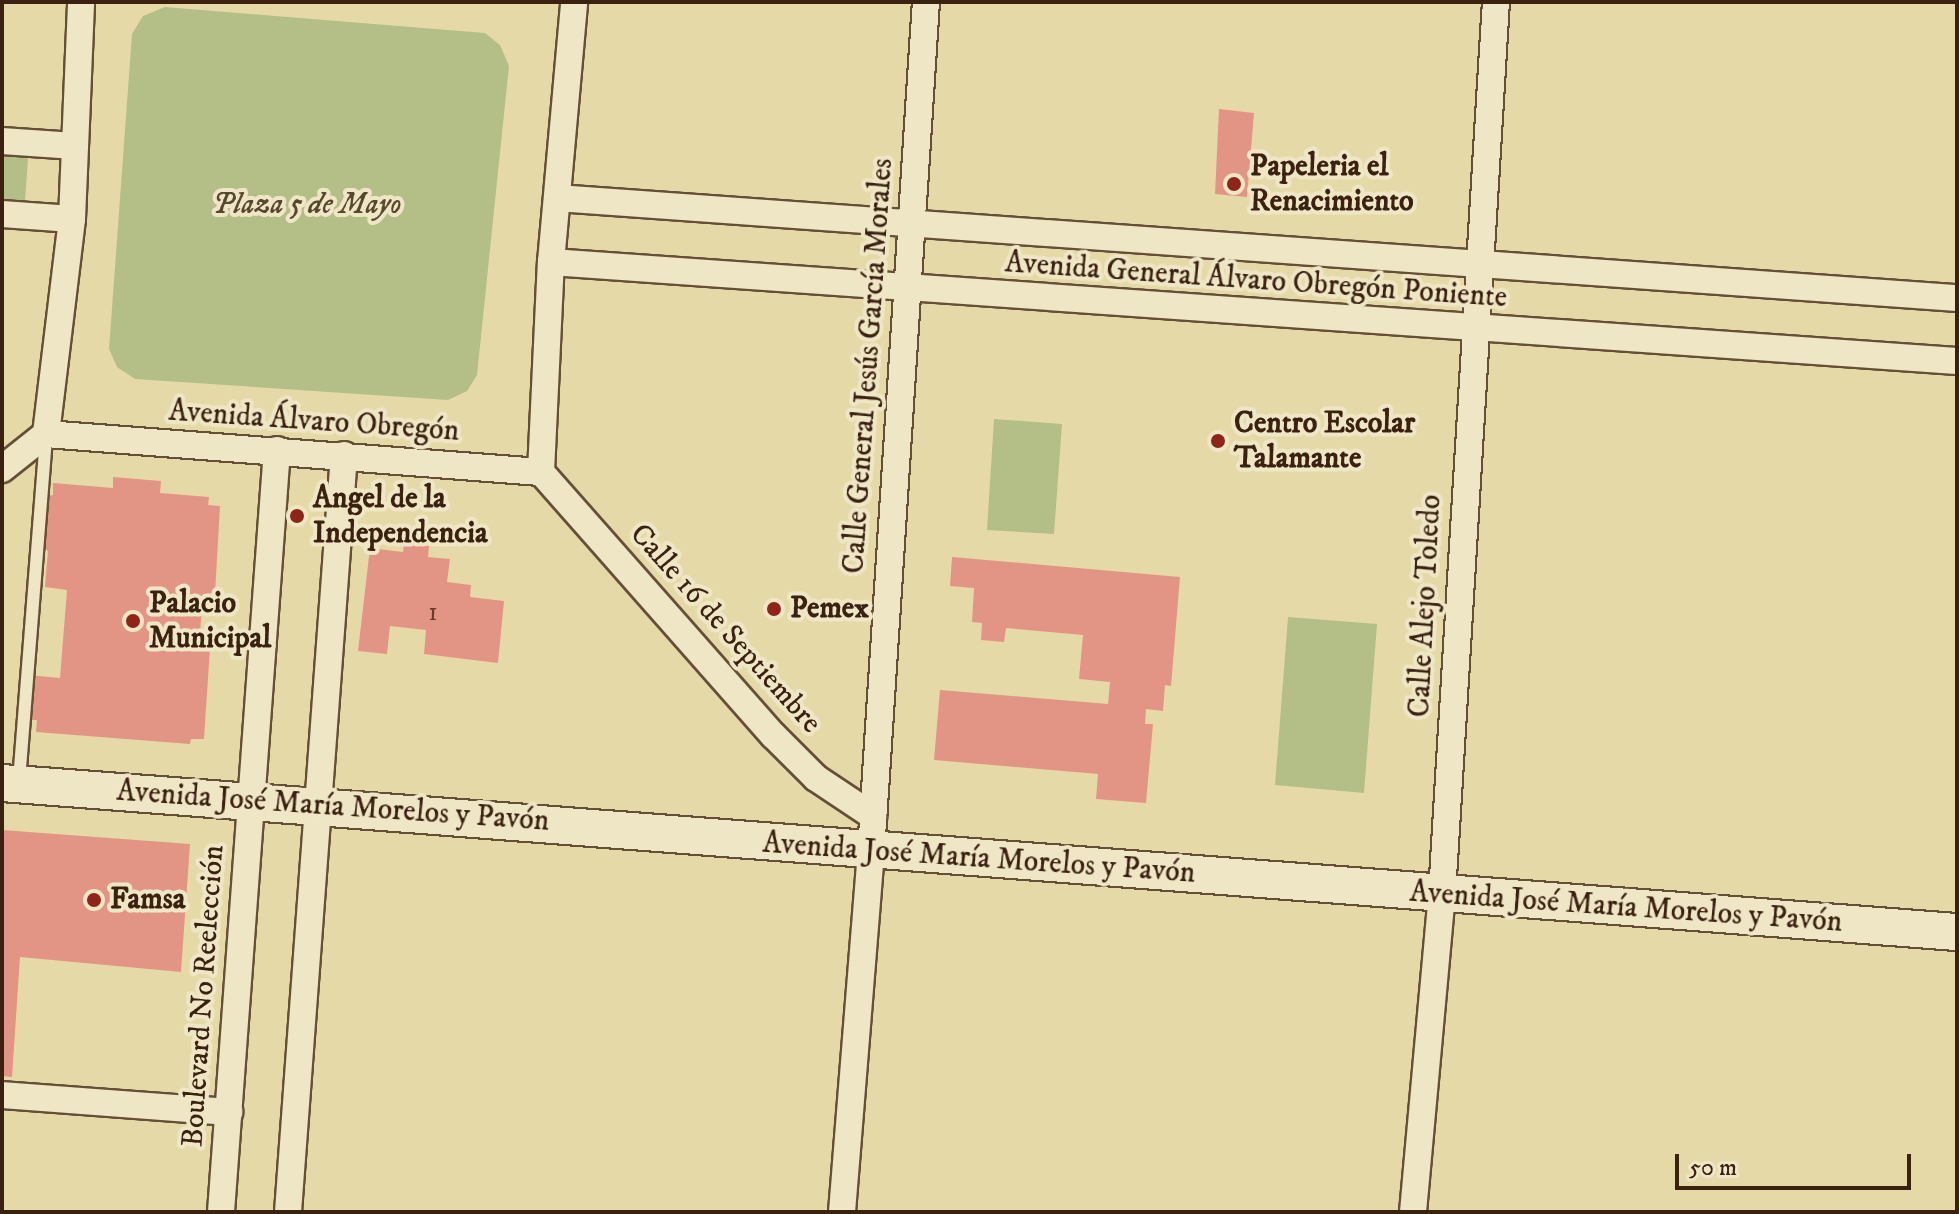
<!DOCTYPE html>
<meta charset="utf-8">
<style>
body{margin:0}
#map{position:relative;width:1959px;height:1214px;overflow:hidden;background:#e6d9a8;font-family:"IM FELL DW Pica",serif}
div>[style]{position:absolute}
.green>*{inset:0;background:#b4bf88}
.building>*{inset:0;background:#e39585}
.roads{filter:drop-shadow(2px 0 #654f36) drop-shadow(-2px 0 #654f36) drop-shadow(0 2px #654f36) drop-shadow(0 -2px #654f36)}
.service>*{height:12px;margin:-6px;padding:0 6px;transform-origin:6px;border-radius:6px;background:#efe6c6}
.minor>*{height:26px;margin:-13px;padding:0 13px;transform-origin:13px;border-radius:13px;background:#efe6c6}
.secondary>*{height:36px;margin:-18px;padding:0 18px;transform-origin:18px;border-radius:18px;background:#efe6c6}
.dots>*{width:22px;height:22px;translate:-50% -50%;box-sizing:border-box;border:4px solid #efe6c6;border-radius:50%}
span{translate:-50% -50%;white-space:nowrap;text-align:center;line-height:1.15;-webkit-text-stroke:8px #efe6c6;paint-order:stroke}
.number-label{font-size:26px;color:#643e2d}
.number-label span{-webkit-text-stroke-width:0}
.poi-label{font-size:30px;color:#3a2110;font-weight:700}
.left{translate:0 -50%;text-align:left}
.park-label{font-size:30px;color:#58482e;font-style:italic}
.street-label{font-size:30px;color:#3a2110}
.frame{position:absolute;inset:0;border:4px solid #3a2110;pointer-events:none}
.scale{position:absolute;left:1675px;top:1154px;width:236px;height:36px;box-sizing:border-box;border:4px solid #3a2110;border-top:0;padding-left:10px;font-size:24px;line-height:28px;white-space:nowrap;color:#3a2110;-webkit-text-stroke:6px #efe6c6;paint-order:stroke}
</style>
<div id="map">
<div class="green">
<i style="clip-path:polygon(165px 7px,485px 33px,500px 45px,509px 66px,477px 375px,467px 391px,448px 400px,241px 386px,135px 379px,117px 367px,109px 349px,132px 34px,143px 16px)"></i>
<i style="clip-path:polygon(2px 141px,29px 143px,24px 216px,2px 214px)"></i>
<i style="clip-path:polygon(994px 419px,1062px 424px,1054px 534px,987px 530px)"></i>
<i style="clip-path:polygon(1288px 617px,1377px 624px,1364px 793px,1275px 785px)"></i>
</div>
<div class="building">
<i style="clip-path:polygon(1219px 109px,1254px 113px,1247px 197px,1215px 194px)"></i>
<i style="clip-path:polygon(113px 477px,161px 481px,160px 493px,209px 497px,208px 505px,220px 506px,215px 594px,203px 594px,199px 648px,210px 648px,204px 739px,191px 739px,190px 744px,36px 732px,37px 720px,24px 720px,28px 675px,60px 678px,67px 590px,45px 587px,48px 551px,36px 542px,40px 498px,53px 495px,53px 483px,113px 488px)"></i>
<i style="clip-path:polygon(404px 543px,429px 546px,428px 557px,450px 559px,447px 582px,471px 585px,470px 597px,504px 601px,498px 663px,424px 654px,426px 630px,390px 626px,387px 654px,358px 651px,370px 548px,403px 552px)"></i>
<i style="clip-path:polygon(952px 557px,1180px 577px,1171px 686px,1165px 685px,1163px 711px,1146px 709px,1145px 724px,1153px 724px,1146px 803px,1096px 799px,1098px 774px,934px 760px,940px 690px,1108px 704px,1110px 682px,1079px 679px,1083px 635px,1006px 628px,1004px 642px,981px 640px,982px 623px,972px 622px,974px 588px,950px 586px)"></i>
<i style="clip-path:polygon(2px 830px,190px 844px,181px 972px,20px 957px,12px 1077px,2px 1076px)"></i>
</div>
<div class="roads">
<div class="service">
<i style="left:19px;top:781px;width:346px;rotate:-85.5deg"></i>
</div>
<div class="minor">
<i style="left:2px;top:141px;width:73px;rotate:3.9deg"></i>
<i style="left:557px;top:198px;width:1404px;rotate:4.09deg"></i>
<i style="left:2px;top:214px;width:70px;rotate:4.1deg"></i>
<i style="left:551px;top:262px;width:1409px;rotate:4.03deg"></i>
<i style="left:46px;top:434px;width:496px;rotate:4.4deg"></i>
<i style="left:46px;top:434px;width:217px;rotate:-83.1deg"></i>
<i style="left:72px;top:219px;width:217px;rotate:-87.6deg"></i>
<i style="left:2px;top:469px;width:56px;rotate:-38.5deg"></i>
<i style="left:541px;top:472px;width:351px;rotate:48.6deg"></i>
<i style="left:773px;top:735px;width:61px;rotate:45deg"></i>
<i style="left:816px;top:778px;width:69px;rotate:33.7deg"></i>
<i style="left:541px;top:472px;width:210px;rotate:-87.3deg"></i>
<i style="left:551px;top:262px;width:261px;rotate:-84.9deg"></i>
<i style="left:2px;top:1095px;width:228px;rotate:4.3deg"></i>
<i style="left:221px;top:1212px;width:764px;rotate:-85.8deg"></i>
<i style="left:288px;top:1212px;width:759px;rotate:-85.77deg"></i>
<i style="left:842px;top:1212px;width:361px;rotate:-85.4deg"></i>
<i style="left:871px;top:852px;width:852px;rotate:-86.3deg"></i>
<i style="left:1413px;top:1212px;width:319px;rotate:-84.8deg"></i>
<i style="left:1442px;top:894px;width:894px;rotate:-86.54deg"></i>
</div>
<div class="secondary">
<i style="left:2px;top:783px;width:1961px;rotate:4.36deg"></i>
</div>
</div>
<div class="dots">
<i style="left:1234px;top:184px;background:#8f2418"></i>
<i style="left:1218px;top:441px;background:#8f2418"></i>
<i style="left:297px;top:516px;background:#8f2418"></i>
<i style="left:774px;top:609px;background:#8f2418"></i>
<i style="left:133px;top:621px;background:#8f2418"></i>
<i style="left:94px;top:900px;background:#8f2418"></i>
</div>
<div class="number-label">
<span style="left:433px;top:613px">1</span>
</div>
<div class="poi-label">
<span class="left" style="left:1250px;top:184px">Papeleria el<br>Renacimiento</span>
<span class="left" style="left:1234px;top:441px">Centro Escolar<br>Talamante</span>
<span class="left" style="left:313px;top:516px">Angel de la<br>Independencia</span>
<span class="left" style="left:149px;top:621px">Palacio<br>Municipal</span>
<span class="left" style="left:790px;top:609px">Pemex</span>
<span class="left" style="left:110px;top:900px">Famsa</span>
</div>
<div class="park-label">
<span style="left:307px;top:205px">Plaza 5 de Mayo</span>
</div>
<div class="street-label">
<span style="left:1256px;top:281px;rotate:4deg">Avenida General Álvaro Obregón Poniente</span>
<span style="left:869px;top:366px;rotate:-86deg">Calle General Jesús García Morales</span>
<span style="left:314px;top:422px;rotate:4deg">Avenida Álvaro Obregón</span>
<span style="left:1426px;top:606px;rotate:-87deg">Calle Alejo Toledo</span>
<span style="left:725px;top:629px;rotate:48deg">Calle 16 de Septiembre</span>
<span style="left:333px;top:807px;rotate:4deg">Avenida José María Morelos y Pavón</span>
<span style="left:979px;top:859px;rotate:4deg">Avenida José María Morelos y Pavón</span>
<span style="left:1626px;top:908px;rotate:4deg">Avenida José María Morelos y Pavón</span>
<span style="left:204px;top:996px;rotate:-86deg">Boulevard No Reelección</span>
</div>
<div class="frame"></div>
<div class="scale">50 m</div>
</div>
